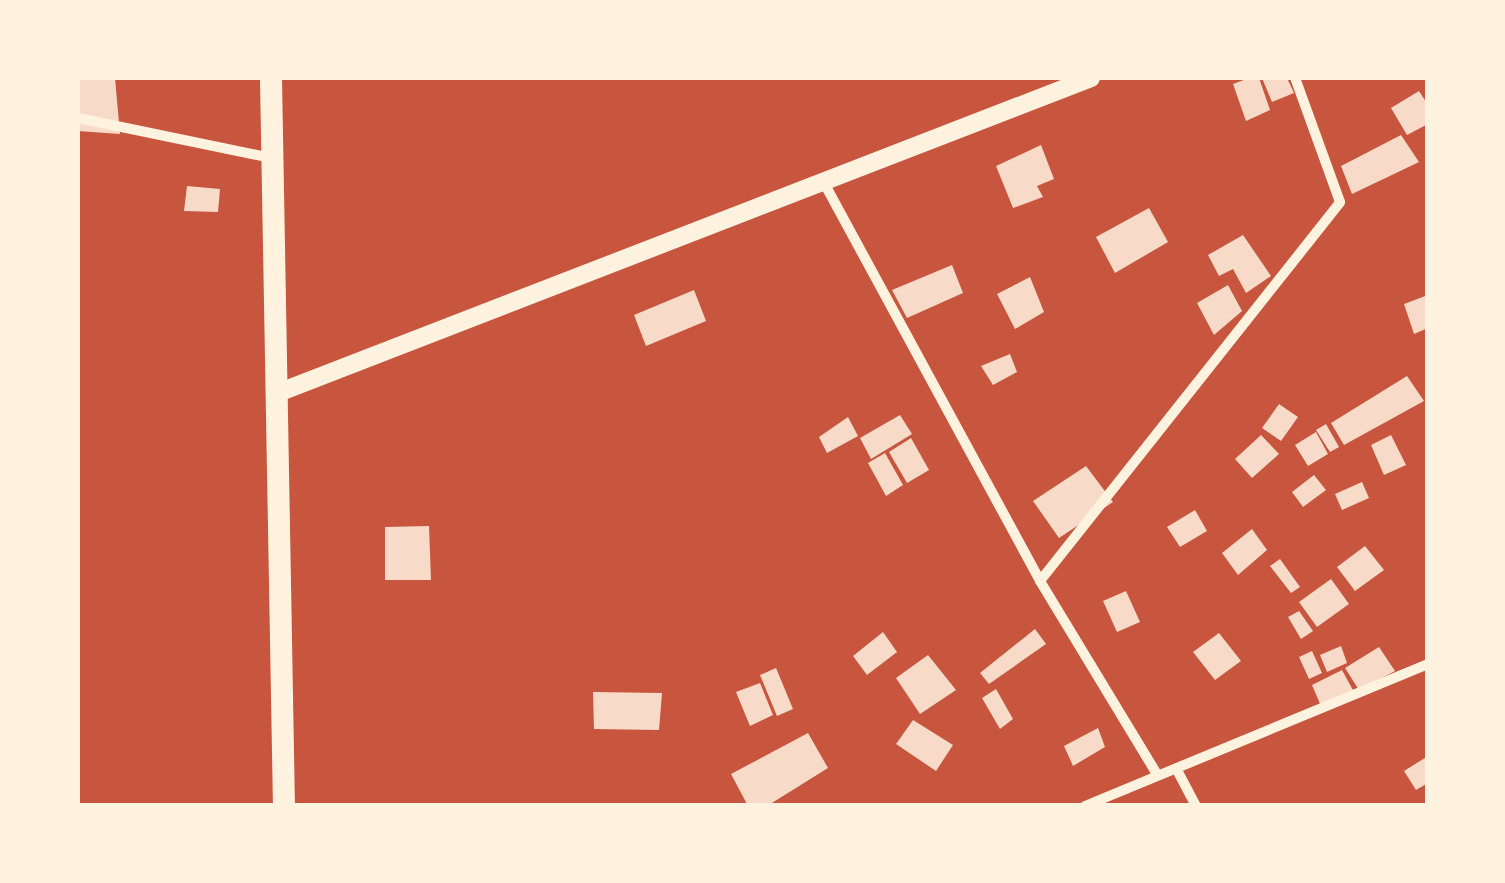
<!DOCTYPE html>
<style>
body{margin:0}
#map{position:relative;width:1505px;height:883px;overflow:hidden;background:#c8553d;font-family:Lato,sans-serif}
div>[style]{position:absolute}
.building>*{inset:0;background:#f7dbc8}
.minor>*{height:10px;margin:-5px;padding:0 5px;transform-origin:5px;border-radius:5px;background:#fff3e0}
.tertiary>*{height:18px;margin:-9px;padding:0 9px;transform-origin:9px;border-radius:9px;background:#fff3e0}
.primary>*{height:22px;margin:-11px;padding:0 11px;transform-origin:11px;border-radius:11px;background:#fff3e0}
span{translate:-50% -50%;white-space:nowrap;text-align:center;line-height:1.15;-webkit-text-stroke:8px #fff3e0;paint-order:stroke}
.frame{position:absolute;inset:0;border:80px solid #fff3e0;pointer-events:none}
</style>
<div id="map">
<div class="building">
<i style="clip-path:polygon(78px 78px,115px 78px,120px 134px,78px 131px)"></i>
<i style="clip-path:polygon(1249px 78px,1259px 78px,1270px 110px,1246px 121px,1233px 84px)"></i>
<i style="clip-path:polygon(1262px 78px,1287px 78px,1294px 93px,1272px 102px)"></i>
<i style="clip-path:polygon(1419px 91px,1428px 105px,1428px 124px,1407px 135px,1391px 108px)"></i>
<i style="clip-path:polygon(1401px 135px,1419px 162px,1352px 194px,1341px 166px)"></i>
<i style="clip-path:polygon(1041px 145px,1054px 179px,1037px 186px,1043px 197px,1013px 208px,996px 166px)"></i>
<i style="clip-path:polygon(187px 186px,220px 189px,218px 212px,184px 211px)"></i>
<i style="clip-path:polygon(1149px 208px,1168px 242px,1115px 273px,1096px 237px)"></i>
<i style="clip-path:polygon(1243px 235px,1271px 276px,1246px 293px,1233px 269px,1219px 276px,1208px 255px)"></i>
<i style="clip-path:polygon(952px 265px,963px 293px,907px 318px,892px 290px)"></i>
<i style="clip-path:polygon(1030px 277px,1044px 312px,1015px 329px,997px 294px)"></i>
<i style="clip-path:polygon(1228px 285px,1242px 311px,1214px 335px,1197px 303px)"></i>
<i style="clip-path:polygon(694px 290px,706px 321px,646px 346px,634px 315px)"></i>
<i style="clip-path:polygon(1428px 295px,1428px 328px,1414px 334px,1404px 304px)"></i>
<i style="clip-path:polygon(1010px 354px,1017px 372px,993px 385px,981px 366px)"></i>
<i style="clip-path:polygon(1407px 376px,1424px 401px,1344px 445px,1331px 423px)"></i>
<i style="clip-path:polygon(1279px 404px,1298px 417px,1281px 441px,1262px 428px)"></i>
<i style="clip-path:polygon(900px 415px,912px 434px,871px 459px,860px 438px)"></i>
<i style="clip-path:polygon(848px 417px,858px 436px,827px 453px,819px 437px)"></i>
<i style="clip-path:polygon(1326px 424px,1339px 447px,1330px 452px,1316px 430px)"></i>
<i style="clip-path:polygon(1316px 432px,1328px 454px,1308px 466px,1295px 445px)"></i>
<i style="clip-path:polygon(1261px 435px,1279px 454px,1252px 478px,1235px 459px)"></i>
<i style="clip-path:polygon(1391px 435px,1406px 465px,1384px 475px,1371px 445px)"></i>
<i style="clip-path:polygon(911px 438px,929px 470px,907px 483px,889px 452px)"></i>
<i style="clip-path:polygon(885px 453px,903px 485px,886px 496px,868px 463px)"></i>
<i style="clip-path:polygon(1086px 466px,1113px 502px,1059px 538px,1033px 501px)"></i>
<i style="clip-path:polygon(1314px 475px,1326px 490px,1303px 507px,1292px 492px)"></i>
<i style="clip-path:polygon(1362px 482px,1369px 498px,1342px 510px,1335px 494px)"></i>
<i style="clip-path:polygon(1195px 510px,1207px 531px,1180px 547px,1167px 527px)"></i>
<i style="clip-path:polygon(429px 526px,431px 580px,385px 580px,385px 527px)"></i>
<i style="clip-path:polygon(1252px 529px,1267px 550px,1238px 575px,1222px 553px)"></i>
<i style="clip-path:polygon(1365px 546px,1384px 570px,1355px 591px,1337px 567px)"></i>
<i style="clip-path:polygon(1280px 559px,1300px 587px,1291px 593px,1270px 566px)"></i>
<i style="clip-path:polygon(1331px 579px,1349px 604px,1317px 627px,1299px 602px)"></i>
<i style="clip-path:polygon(1126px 591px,1140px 622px,1117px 632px,1103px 601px)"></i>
<i style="clip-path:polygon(1299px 611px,1313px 631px,1301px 639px,1288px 617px)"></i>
<i style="clip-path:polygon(1035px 629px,1046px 644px,989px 684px,980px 673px)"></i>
<i style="clip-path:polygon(883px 632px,897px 652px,867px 675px,853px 656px)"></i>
<i style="clip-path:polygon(1219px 633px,1241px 661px,1215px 680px,1193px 652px)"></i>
<i style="clip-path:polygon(1341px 646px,1347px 663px,1327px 672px,1320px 655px)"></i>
<i style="clip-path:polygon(1379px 647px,1395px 671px,1359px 690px,1345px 668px)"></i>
<i style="clip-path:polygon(1312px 651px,1322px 673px,1309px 679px,1299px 657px)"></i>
<i style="clip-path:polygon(928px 655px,956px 690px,920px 714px,896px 678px)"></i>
<i style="clip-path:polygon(776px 668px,793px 709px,777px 716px,760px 675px)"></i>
<i style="clip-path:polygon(1342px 670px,1354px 692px,1321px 706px,1312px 685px)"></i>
<i style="clip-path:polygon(760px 683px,773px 715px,750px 726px,736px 692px)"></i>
<i style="clip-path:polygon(996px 689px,1013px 719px,1000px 729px,982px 698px)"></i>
<i style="clip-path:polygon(593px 692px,662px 693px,659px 730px,594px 729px)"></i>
<i style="clip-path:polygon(913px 720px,953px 745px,936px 771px,896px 744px)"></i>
<i style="clip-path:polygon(1098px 728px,1105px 747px,1073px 766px,1064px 746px)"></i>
<i style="clip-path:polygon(808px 733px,828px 768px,767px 806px,748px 806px,731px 774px)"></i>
<i style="clip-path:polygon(1428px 756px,1428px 783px,1416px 790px,1404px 771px)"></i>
</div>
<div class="minor">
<i style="left:78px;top:118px;width:197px;rotate:11.7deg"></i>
<i style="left:823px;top:181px;width:455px;rotate:61.5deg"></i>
<i style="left:1040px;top:581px;width:226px;rotate:58.8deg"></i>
<i style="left:1040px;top:581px;width:483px;rotate:-51.6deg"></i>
<i style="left:1340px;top:202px;width:132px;rotate:-109.9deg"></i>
<i style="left:1177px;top:770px;width:41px;rotate:62.2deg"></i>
<i style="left:1085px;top:806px;width:371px;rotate:-22.5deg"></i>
</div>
<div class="tertiary">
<i style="left:275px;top:394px;width:875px;rotate:-21.17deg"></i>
</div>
<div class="primary">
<i style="left:271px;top:78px;width:728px;rotate:88.98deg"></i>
</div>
<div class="frame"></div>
</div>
